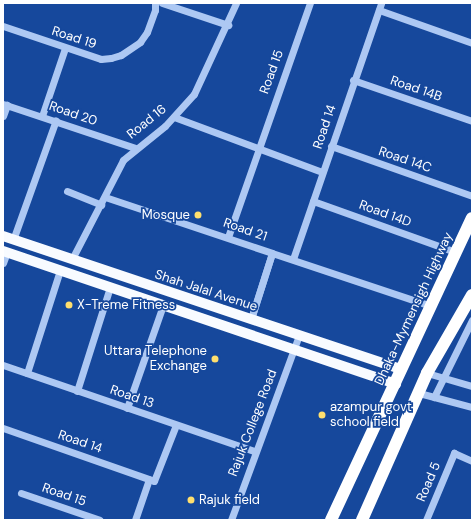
<!DOCTYPE html>
<style>
body{margin:0}
#map{position:relative;width:475px;height:523px;overflow:hidden;background:#16489c;font-family:"DM Sans",sans-serif}
div>[style]{position:absolute}
.minor>*{height:7px;margin:-3.5px;padding:0 3.5px;transform-origin:3.5px;border-radius:3.5px;background:#adc8f3}
.major>*{height:10px;margin:-5px;padding:0 5px;transform-origin:5px;border-radius:5px;background:#f8fbff}
.highway>*{height:12px;margin:-6px;padding:0 6px;transform-origin:6px;border-radius:6px;background:#fff}
.dots>*{width:11px;height:11px;translate:-50% -50%;box-sizing:border-box;border:2px solid #16489c;border-radius:50%}
span{translate:-50% -50%;white-space:nowrap;text-align:center;line-height:1.15;-webkit-text-stroke:3.5px #16489c;paint-order:stroke}
.street-label{font-size:13px;color:#fff}
.poi-label{font-size:13px;color:#fff}
.right{translate:-100% -50%;text-align:right}
.left{translate:0 -50%;text-align:left}
.frame{position:absolute;inset:0;border:4px solid #fff;pointer-events:none}
</style>
<div id="map">
<div class="minor">
<i style="left:162px;top:3px;width:70px;rotate:18.4deg"></i>
<i style="left:379px;top:10px;width:99px;rotate:19.5deg"></i>
<i style="left:3px;top:26px;width:103px;rotate:18.6deg"></i>
<i style="left:101px;top:59px;width:10px;rotate:-6deg"></i>
<i style="left:111px;top:58px;width:10px;rotate:-17deg"></i>
<i style="left:121px;top:55px;width:23px;rotate:-34deg"></i>
<i style="left:140px;top:42px;width:12px;rotate:-55deg"></i>
<i style="left:147px;top:32px;width:23px;rotate:-70deg"></i>
<i style="left:155px;top:10px;width:7px;rotate:-90deg"></i>
<i style="left:353px;top:80px;width:126px;rotate:19deg"></i>
<i style="left:3px;top:104px;width:139px;rotate:18.4deg"></i>
<i style="left:3px;top:116px;width:12px;rotate:-70deg"></i>
<i style="left:42px;top:116px;width:72px;rotate:-71.3deg"></i>
<i style="left:174px;top:117px;width:158px;rotate:20.4deg"></i>
<i style="left:331px;top:146px;width:150px;rotate:19.5deg"></i>
<i style="left:67px;top:191px;width:37px;rotate:22deg"></i>
<i style="left:105px;top:197px;width:176px;rotate:18.5deg"></i>
<i style="left:272px;top:253px;width:69px;rotate:107.7deg"></i>
<i style="left:251px;top:319px;width:69px;rotate:-72.3deg"></i>
<i style="left:272px;top:253px;width:161px;rotate:18.4deg"></i>
<i style="left:313px;top:201px;width:145px;rotate:19.7deg"></i>
<i style="left:228px;top:237px;width:248px;rotate:-70.7deg"></i>
<i style="left:13px;top:240px;width:127px;rotate:-70.3deg"></i>
<i style="left:72px;top:259px;width:111px;rotate:-62.7deg"></i>
<i style="left:123px;top:160px;width:54px;rotate:-39deg"></i>
<i style="left:165px;top:126px;width:43px;rotate:-47.8deg"></i>
<i style="left:194px;top:94px;width:100px;rotate:-65.2deg"></i>
<i style="left:293px;top:259px;width:271px;rotate:-71deg"></i>
<i style="left:3px;top:263px;width:12px;rotate:-70deg"></i>
<i style="left:3px;top:365px;width:265px;rotate:18.9deg"></i>
<i style="left:27px;top:373px;width:108px;rotate:-72.2deg"></i>
<i style="left:427px;top:373px;width:47px;rotate:16.1deg"></i>
<i style="left:77px;top:391px;width:109px;rotate:-72.4deg"></i>
<i style="left:419px;top:393px;width:55px;rotate:14.8deg"></i>
<i style="left:434px;top:397px;width:86px;rotate:-63.7deg"></i>
<i style="left:127px;top:408px;width:109px;rotate:-70.7deg"></i>
<i style="left:3px;top:428px;width:160px;rotate:19.3deg"></i>
<i style="left:154px;top:481px;width:60px;rotate:-68.6deg"></i>
<i style="left:21px;top:493px;width:83px;rotate:18.9deg"></i>
<i style="left:135px;top:520px;width:43px;rotate:-71.1deg"></i>
<i style="left:231px;top:520px;width:197px;rotate:-69.8deg"></i>
<i style="left:426px;top:520px;width:73px;rotate:-67.3deg"></i>
<i style="left:454px;top:453px;width:20px;rotate:24deg"></i>
</div>
<div class="major">
<i style="left:3px;top:236px;width:420px;rotate:18.5deg"></i>
<i style="left:3px;top:251px;width:415px;rotate:18.7deg"></i>
</div>
<div class="highway">
<i style="left:331px;top:520px;width:333px;rotate:-65deg"></i>
<i style="left:362px;top:520px;width:161px;rotate:-66.1deg"></i>
<i style="left:427px;top:373px;width:90px;rotate:-60deg"></i>
</div>
<div class="dots">
<i style="left:198px;top:215px;background:#ffdf6e"></i>
<i style="left:69px;top:305px;background:#ffdf6e"></i>
<i style="left:215px;top:359px;background:#ffdf6e"></i>
<i style="left:322px;top:415px;background:#ffdf6e"></i>
<i style="left:191px;top:500px;background:#ffdf6e"></i>
</div>
<div class="street-label">
<span style="left:74px;top:38px;rotate:18deg">Road 19</span>
<span style="left:272px;top:72px;rotate:-70deg">Road 15</span>
<span style="left:416px;top:89px;rotate:19deg">Road 14B</span>
<span style="left:73px;top:114px;rotate:19deg">Road 20</span>
<span style="left:147px;top:122px;rotate:-39deg">Road 16</span>
<span style="left:325px;top:127px;rotate:-71deg">Road 14</span>
<span style="left:405px;top:160px;rotate:19deg">Road 14C</span>
<span style="left:385px;top:214px;rotate:20deg">Road 14D</span>
<span style="left:245px;top:230px;rotate:19deg">Road 21</span>
<span style="left:206px;top:291px;rotate:18deg">Shah Jalal Avenue</span>
<span style="left:414px;top:309px;rotate:-65deg">Dhaka-Mymensigh Highway</span>
<span style="left:132px;top:397px;rotate:19deg">Road 13</span>
<span style="left:253px;top:423px;rotate:-69deg">Rajuk College Road</span>
<span style="left:80px;top:442px;rotate:19deg">Road 14</span>
<span style="left:429px;top:482px;rotate:-67deg">Road 5</span>
<span style="left:64px;top:495px;rotate:19deg">Road 15</span>
</div>
<div class="poi-label">
<span class="right" style="left:190px;top:215px">Mosque</span>
<span class="left" style="left:77px;top:305px">X-Treme Fitness</span>
<span class="right" style="left:207px;top:359px">Uttara Telephone<br>Exchange</span>
<span class="left" style="left:330px;top:415px">azampur govt<br>school field</span>
<span class="left" style="left:199px;top:500px">Rajuk field</span>
</div>
<div class="frame"></div>
</div>
